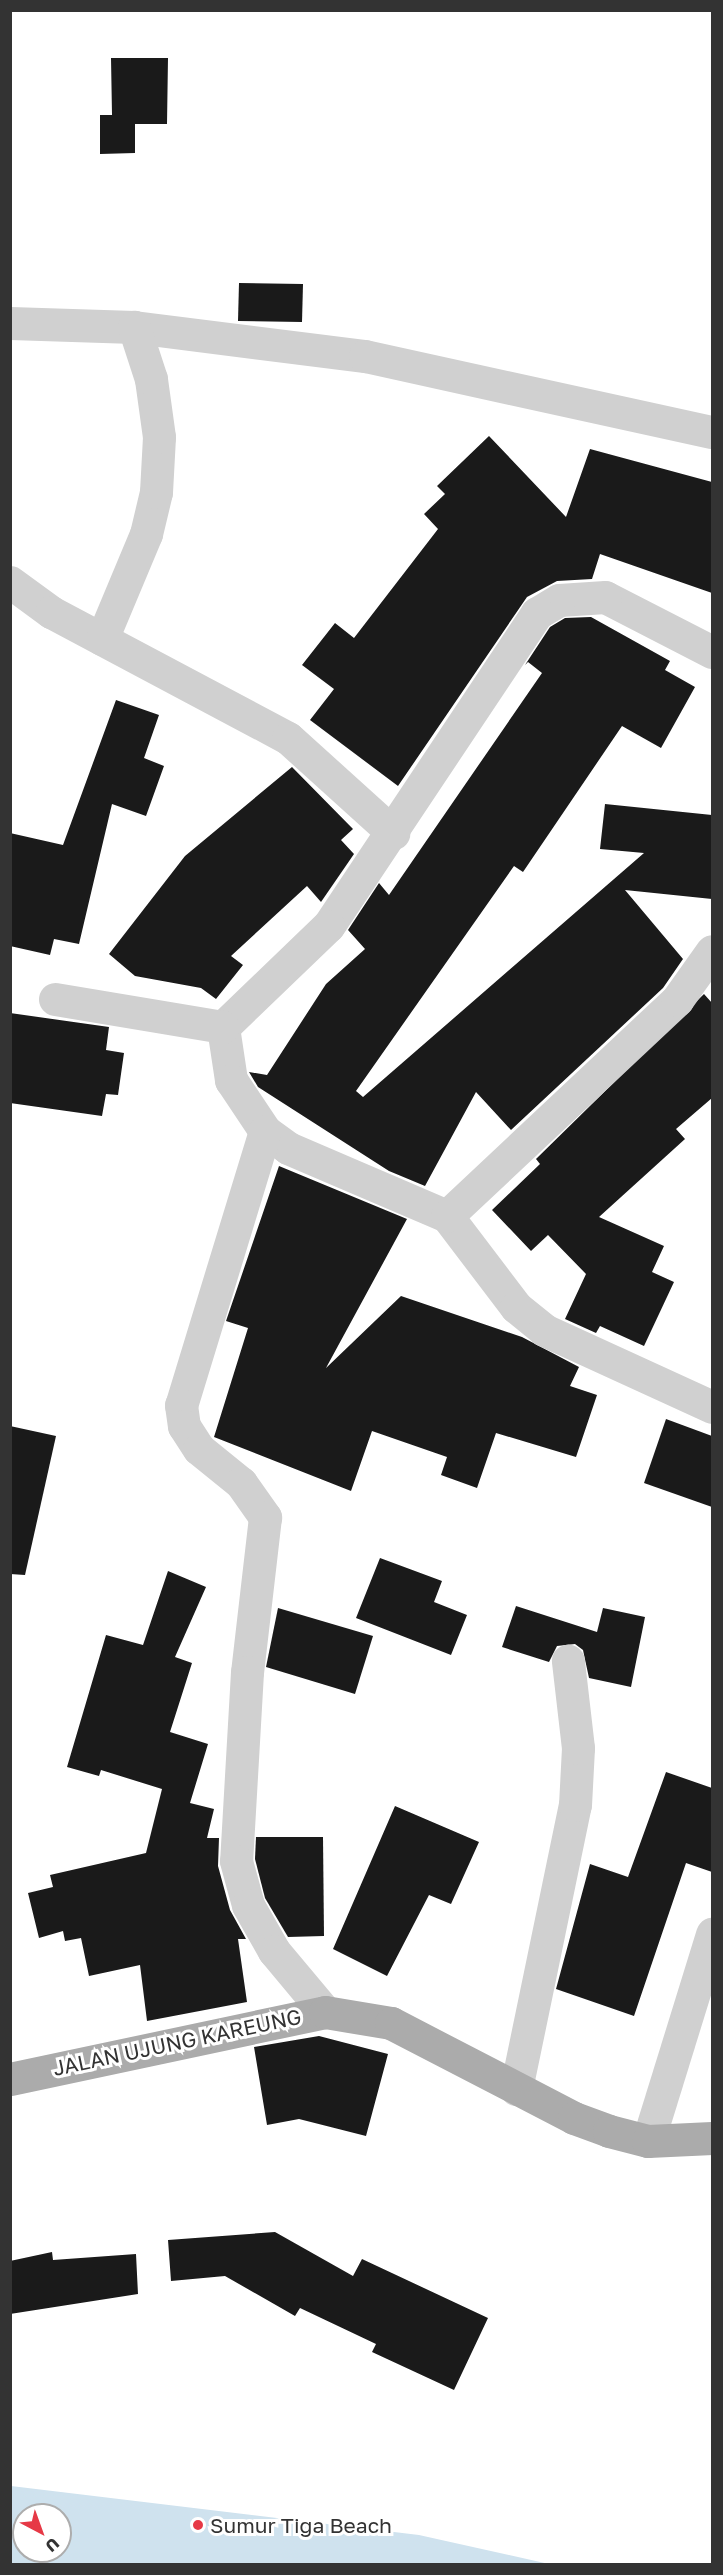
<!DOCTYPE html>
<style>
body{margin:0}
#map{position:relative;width:723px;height:2575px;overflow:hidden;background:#fff;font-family:"Golos Text",sans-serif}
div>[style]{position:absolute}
.water>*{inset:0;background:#cfe2ee}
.building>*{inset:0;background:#1a1a1a}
.minor>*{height:33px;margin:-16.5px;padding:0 16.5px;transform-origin:16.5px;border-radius:16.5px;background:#d0d0d0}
.major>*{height:33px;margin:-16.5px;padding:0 16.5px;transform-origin:16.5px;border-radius:16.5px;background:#ababab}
.dots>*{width:16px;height:16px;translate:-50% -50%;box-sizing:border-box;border:3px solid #fff;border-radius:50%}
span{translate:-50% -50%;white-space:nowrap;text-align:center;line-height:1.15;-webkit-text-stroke:6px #fff;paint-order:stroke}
.street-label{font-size:21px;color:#333}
.poi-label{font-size:21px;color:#333}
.left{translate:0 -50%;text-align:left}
.frame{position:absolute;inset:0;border:12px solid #333;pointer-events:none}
.north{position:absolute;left:12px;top:2503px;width:60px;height:60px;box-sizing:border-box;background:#fff;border:2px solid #adadad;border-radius:50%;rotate:139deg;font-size:16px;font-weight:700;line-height:24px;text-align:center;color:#333}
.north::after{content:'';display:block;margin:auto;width:21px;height:27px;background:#e63946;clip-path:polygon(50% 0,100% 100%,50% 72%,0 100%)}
</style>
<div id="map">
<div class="water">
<i style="clip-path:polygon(evenodd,11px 2486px,419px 2535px,549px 2564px,11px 2564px,11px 2486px,24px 2515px,60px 2515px,60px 2551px,24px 2551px,24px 2515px)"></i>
</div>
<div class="building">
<i style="clip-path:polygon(111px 58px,168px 58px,167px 124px,135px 124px,135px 153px,100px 154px,100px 115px,112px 115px)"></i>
<i style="clip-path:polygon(239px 283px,303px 284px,302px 322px,238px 321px)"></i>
<i style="clip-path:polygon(489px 436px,566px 517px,590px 449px,712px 482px,712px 593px,600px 554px,592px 579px,557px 581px,527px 597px,398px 786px,310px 720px,334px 689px,302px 665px,335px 623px,354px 638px,438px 529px,424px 514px,445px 494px,437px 486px)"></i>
<i style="clip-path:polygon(591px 617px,670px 661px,665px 670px,695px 687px,661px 748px,622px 726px,523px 872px,514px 866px,356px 1091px,363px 1097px,644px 853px,600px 849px,605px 804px,712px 815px,712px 899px,625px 890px,683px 959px,663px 988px,511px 1130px,476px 1092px,425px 1186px,389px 1171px,258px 1087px,249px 1072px,267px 1075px,326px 984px,365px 949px,348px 930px,379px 883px,389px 895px,542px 673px,528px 662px,525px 665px,550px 627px,565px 618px)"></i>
<i style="clip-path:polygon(116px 700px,159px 715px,144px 758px,164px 766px,146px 816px,112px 804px,79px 944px,54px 939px,50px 955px,10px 946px,10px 833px,63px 845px)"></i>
<i style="clip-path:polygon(292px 767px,353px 829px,341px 840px,354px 854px,321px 902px,307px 886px,231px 956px,243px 965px,216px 999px,201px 988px,135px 976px,109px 954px,185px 856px)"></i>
<i style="clip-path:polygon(704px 994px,712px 1003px,712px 1098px,676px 1129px,685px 1139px,599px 1217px,664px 1246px,652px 1272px,674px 1282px,644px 1346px,600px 1326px,596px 1333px,565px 1319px,586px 1274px,548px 1235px,531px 1251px,492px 1210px,540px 1164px,536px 1159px)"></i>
<i style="clip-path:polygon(10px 1013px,109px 1027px,106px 1050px,124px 1053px,118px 1095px,106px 1094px,102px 1116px,10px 1103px)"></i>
<i style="clip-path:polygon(279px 1166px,407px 1219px,326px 1368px,401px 1296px,522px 1337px,579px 1367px,570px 1386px,597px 1395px,576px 1457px,496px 1433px,477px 1488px,441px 1475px,447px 1457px,372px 1431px,351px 1491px,214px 1437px,248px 1328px,226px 1321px)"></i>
<i style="clip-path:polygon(666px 1419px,712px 1436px,712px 1507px,644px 1483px)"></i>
<i style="clip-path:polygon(10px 1426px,56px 1436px,25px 1575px,10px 1574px)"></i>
<i style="clip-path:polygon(380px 1558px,442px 1581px,434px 1602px,467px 1615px,451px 1655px,356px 1618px)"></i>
<i style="clip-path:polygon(168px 1571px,206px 1587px,175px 1657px,192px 1663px,170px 1732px,208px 1744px,190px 1803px,214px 1809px,207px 1838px,219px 1838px,218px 1866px,230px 1910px,246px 1939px,238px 1939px,247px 2002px,147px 2021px,140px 1965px,89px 1976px,81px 1938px,65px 1941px,63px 1931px,39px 1938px,28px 1893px,53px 1887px,50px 1875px,146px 1853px,162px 1789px,101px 1770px,99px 1776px,67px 1767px,106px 1635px,143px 1645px)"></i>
<i style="clip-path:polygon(516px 1606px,597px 1632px,603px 1608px,645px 1617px,631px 1687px,589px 1678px,583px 1650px,575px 1644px,557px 1646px,549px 1662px,502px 1647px)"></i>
<i style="clip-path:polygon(278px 1608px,373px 1636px,355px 1694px,266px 1667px)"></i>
<i style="clip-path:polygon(666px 1772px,712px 1788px,712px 1872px,686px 1863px,634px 2016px,556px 1989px,590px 1864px,628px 1877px)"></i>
<i style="clip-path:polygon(395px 1806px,479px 1842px,451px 1904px,429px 1895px,387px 1976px,333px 1949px)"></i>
<i style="clip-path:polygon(256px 1837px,323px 1837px,324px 1936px,288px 1937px,265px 1898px,255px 1859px)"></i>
<i style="clip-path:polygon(319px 2036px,388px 2054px,366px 2136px,299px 2119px,267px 2125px,254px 2047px)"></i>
<i style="clip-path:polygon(275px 2232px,353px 2276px,362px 2259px,488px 2318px,454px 2390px,372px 2352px,376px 2344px,300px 2308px,295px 2316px,225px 2276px,171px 2281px,168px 2240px)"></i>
<i style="clip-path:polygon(52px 2252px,53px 2260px,136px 2254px,138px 2294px,10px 2314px,10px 2261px)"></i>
</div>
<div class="minor">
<i style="left:10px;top:323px;width:124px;rotate:1.8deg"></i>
<i style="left:134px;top:327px;width:233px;rotate:7.2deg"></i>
<i style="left:365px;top:356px;width:355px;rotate:12.4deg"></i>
<i style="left:10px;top:582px;width:51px;rotate:36.2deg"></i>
<i style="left:51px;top:612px;width:268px;rotate:28deg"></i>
<i style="left:288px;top:738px;width:142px;rotate:42.1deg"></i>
<i style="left:102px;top:639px;width:114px;rotate:-67.3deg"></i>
<i style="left:146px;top:534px;width:43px;rotate:-76.6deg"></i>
<i style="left:156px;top:492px;width:55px;rotate:-86.9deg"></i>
<i style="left:159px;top:437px;width:59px;rotate:-97.9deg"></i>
<i style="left:151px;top:379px;width:55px;rotate:-108.1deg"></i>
<i style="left:712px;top:652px;width:120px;rotate:-152.8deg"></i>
<i style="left:605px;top:597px;width:46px;rotate:176.3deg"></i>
<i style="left:559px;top:600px;width:26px;rotate:149deg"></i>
<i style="left:537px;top:613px;width:376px;rotate:123.7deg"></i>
<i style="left:328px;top:926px;width:146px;rotate:136.1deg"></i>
<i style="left:223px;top:1027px;width:54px;rotate:81.4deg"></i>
<i style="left:231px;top:1080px;width:61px;rotate:56.3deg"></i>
<i style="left:265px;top:1131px;width:29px;rotate:36deg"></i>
<i style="left:288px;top:1148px;width:173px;rotate:23.2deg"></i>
<i style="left:447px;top:1216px;width:114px;rotate:52.8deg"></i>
<i style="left:516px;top:1307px;width:36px;rotate:39deg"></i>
<i style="left:544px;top:1330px;width:185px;rotate:24.6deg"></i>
<i style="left:55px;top:999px;width:170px;rotate:9.5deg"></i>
<i style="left:265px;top:1131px;width:287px;rotate:107deg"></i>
<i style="left:181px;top:1405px;width:21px;rotate:82deg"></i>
<i style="left:184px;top:1426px;width:27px;rotate:57deg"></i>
<i style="left:199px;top:1449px;width:54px;rotate:39deg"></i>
<i style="left:241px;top:1483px;width:42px;rotate:54.8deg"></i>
<i style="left:265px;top:1517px;width:156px;rotate:96.6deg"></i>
<i style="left:247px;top:1672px;width:189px;rotate:93.3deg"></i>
<i style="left:236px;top:1861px;width:46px;rotate:74.7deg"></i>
<i style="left:248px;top:1905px;width:53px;rotate:60.5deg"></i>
<i style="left:274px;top:1951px;width:80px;rotate:50.1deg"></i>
<i style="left:447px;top:1216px;width:316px;rotate:-43.2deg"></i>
<i style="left:677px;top:1000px;width:60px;rotate:-54.5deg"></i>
<i style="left:516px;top:2089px;width:290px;rotate:-78.3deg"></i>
<i style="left:575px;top:1805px;width:57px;rotate:-87deg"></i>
<i style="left:578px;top:1748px;width:88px;rotate:-96.6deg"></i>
<i style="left:648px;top:2141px;width:217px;rotate:-72.8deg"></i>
</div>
<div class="major">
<i style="left:10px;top:2079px;width:322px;rotate:-12deg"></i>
<i style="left:325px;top:2012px;width:67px;rotate:9.5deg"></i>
<i style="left:391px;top:2023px;width:206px;rotate:27.4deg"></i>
<i style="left:574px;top:2118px;width:37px;rotate:20deg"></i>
<i style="left:609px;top:2131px;width:40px;rotate:14.4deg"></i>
<i style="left:648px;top:2141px;width:64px;rotate:-2.7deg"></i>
</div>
<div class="dots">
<i style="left:198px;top:2525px;background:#e63946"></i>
</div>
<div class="street-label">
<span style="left:177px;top:2042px;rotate:-12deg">JALAN UJUNG KAREUNG</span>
</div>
<div class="poi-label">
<span class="left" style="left:210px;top:2525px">Sumur Tiga Beach</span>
</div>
<div class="frame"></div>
<div class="north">U</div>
</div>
